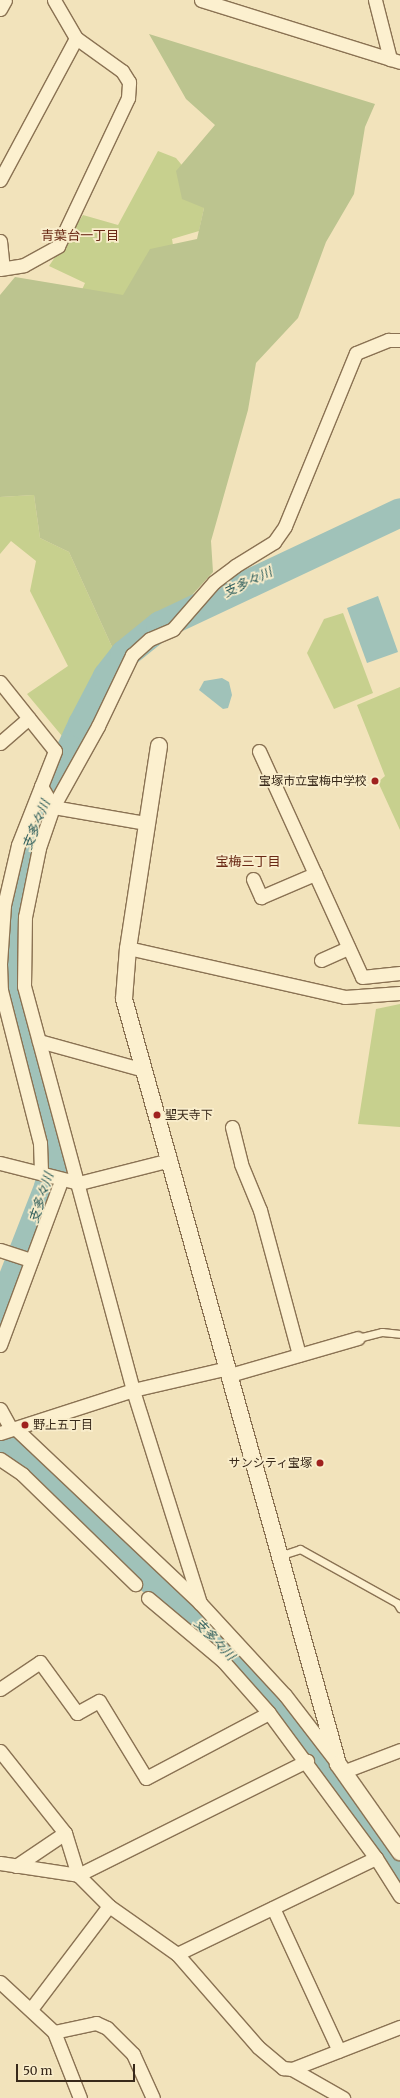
<!DOCTYPE html>
<meta charset="utf-8">
<style>
body{margin:0}
#map{position:relative;width:400px;height:2098px;overflow:hidden;background:#f2e3bb;font-family:Merriweather,"Noto Sans JP",serif}
div>[style]{position:absolute}
.green>*{inset:0;background:#c7d08e}
.cemetery>*{inset:0;background:#bcc48f}
.water>*{inset:0;background:#a0c2b9}
.river>*{height:29px;margin:-14.5px;padding:0 14.5px;transform-origin:14.5px;border-radius:14.5px;background:#a0c2b9}
.roads{filter:drop-shadow(1px 0 #8a7253) drop-shadow(-1px 0 #8a7253) drop-shadow(0 1px #8a7253) drop-shadow(0 -1px #8a7253)}
.service>*{height:7px;margin:-3.5px;padding:0 3.5px;transform-origin:3.5px;border-radius:3.5px;background:#fcf0cf}
.minor>*{height:13px;margin:-6.5px;padding:0 6.5px;transform-origin:6.5px;border-radius:6.5px;background:#fcf0cf}
.tertiary>*{height:16px;margin:-8px;padding:0 8px;transform-origin:8px;border-radius:8px;background:#fcf0cf}
.dots>*{width:11px;height:11px;translate:-50% -50%;box-sizing:border-box;border:2px solid #f9edcb;border-radius:50%}
span{translate:-50% -50%;white-space:nowrap;text-align:center;line-height:1.15;-webkit-text-stroke:3.5px #f9edcb;paint-order:stroke}
.poi-label{font-size:12px;color:#38291a}
.right{translate:-100% -50%;text-align:right}
.left{translate:0 -50%;text-align:left}
.neighbourhood-label{font-size:13px;color:#692915}
.water-label{font-size:13px;color:#275958;font-style:italic}
.scale{position:absolute;left:16px;top:2064px;width:119px;height:18px;box-sizing:border-box;border:2px solid #38291a;border-top:0;padding-left:5px;font-size:12px;line-height:14px;white-space:nowrap;color:#38291a;-webkit-text-stroke:3px #f9edcb;paint-order:stroke}
</style>
<div id="map">
<div class="green">
<i style="clip-path:polygon(158px 151px,176px 158px,190px 175px,204px 208px,199px 231px,172px 239px,184px 313px,51px 359px,85px 283px,49px 266px,83px 215px,118px 225px)"></i>
<i style="clip-path:polygon(34px 495px,40px 538px,69px 552px,113px 649px,62px 736px,27px 694px,68px 666px,30px 591px,36px 561px,11px 541px,0 554px,0 497px)"></i>
<i style="clip-path:polygon(343px 613px,373px 693px,334px 709px,307px 653px,324px 619px)"></i>
<i style="clip-path:polygon(400px 687px,400px 830px,378px 782px,385px 776px,357px 705px)"></i>
<i style="clip-path:polygon(400px 1004px,400px 1127px,358px 1124px,376px 1009px)"></i>
</div>
<div class="cemetery">
<i style="clip-path:polygon(149px 34px,375px 104px,365px 127px,354px 194px,326px 242px,298px 318px,256px 363px,248px 410px,211px 541px,213px 572px,183px 605px,163px 614px,113px 649px,69px 552px,40px 538px,34px 495px,0 497px,0 295px,15px 277px,123px 295px,150px 249px,197px 239px,204px 208px,182px 199px,176px 171px,215px 125px,186px 99px)"></i>
</div>
<div class="water">
<i style="clip-path:polygon(378px 596px,398px 652px,367px 663px,347px 608px)"></i>
<i style="clip-path:polygon(222px 678px,229px 682px,232px 695px,228px 708px,223px 709px,199px 690px,204px 681px)"></i>
</div>
<div class="river">
<i style="left:0;top:1310px;width:132px;rotate:-68.7deg"></i>
<i style="left:48px;top:1187px;width:32px;rotate:-79deg"></i>
<i style="left:54px;top:1156px;width:182px;rotate:-104deg"></i>
<i style="left:10px;top:979px;width:85px;rotate:-86deg"></i>
<i style="left:16px;top:894px;width:57px;rotate:-76.7deg"></i>
<i style="left:29px;top:839px;width:127px;rotate:-65.3deg"></i>
<i style="left:82px;top:724px;width:54px;rotate:-62.5deg"></i>
<i style="left:107px;top:676px;width:28px;rotate:-52deg"></i>
<i style="left:124px;top:654px;width:46px;rotate:-38.9deg"></i>
<i style="left:160px;top:625px;width:265px;rotate:-25.2deg"></i>
<i style="left:0;top:1430px;width:28px;rotate:58deg"></i>
<i style="left:15px;top:1454px;width:268px;rotate:42.7deg"></i>
<i style="left:212px;top:1636px;width:111px;rotate:49.4deg"></i>
<i style="left:284px;top:1720px;width:194px;rotate:53.4deg"></i>
</div>
<div class="roads">
<div class="service">
<i style="left:358px;top:1338px;width:25px;rotate:-14deg"></i>
<i style="left:382px;top:1332px;width:18px;rotate:6deg"></i>
<i style="left:282px;top:1555px;width:19px;rotate:-18deg"></i>
<i style="left:300px;top:1549px;width:111px;rotate:29.1deg"></i>
<i style="left:397px;top:1603px;width:6px;rotate:59deg"></i>
</div>
<div class="minor">
<i style="left:201px;top:0;width:208px;rotate:17.3deg"></i>
<i style="left:375px;top:0;width:61px;rotate:75.7deg"></i>
<i style="left:0;top:9px;width:10px;rotate:-61deg"></i>
<i style="left:0;top:180px;width:161px;rotate:-61.8deg"></i>
<i style="left:76px;top:38px;width:44px;rotate:-120.1deg"></i>
<i style="left:0;top:241px;width:27px;rotate:84deg"></i>
<i style="left:0;top:269px;width:24px;rotate:-9deg"></i>
<i style="left:24px;top:265px;width:39px;rotate:-29deg"></i>
<i style="left:58px;top:246px;width:164px;rotate:-64.7deg"></i>
<i style="left:128px;top:98px;width:16px;rotate:-86deg"></i>
<i style="left:129px;top:82px;width:13px;rotate:-122deg"></i>
<i style="left:122px;top:71px;width:57px;rotate:-144.3deg"></i>
<i style="left:0;top:682px;width:88px;rotate:51.4deg"></i>
<i style="left:55px;top:751px;width:101px;rotate:111.5deg"></i>
<i style="left:18px;top:845px;width:62px;rotate:103.1deg"></i>
<i style="left:4px;top:905px;width:59px;rotate:93.9deg"></i>
<i style="left:0;top:964px;width:26px;rotate:88deg"></i>
<i style="left:1px;top:990px;width:158px;rotate:75.7deg"></i>
<i style="left:40px;top:1143px;width:30px;rotate:88deg"></i>
<i style="left:0;top:743px;width:38px;rotate:-41deg"></i>
<i style="left:259px;top:751px;width:248px;rotate:65.5deg"></i>
<i style="left:362px;top:977px;width:38px;rotate:-6deg"></i>
<i style="left:41px;top:786px;width:24px;rotate:60deg"></i>
<i style="left:53px;top:807px;width:94px;rotate:9.8deg"></i>
<i style="left:253px;top:879px;width:20px;rotate:66deg"></i>
<i style="left:261px;top:897px;width:59px;rotate:-23.1deg"></i>
<i style="left:128px;top:948px;width:222px;rotate:12.7deg"></i>
<i style="left:345px;top:997px;width:55px;rotate:-4.2deg"></i>
<i style="left:321px;top:960px;width:30px;rotate:-24deg"></i>
<i style="left:39px;top:1041px;width:109px;rotate:15.4deg"></i>
<i style="left:232px;top:1127px;width:38px;rotate:76deg"></i>
<i style="left:241px;top:1164px;width:50px;rotate:67.6deg"></i>
<i style="left:260px;top:1210px;width:150px;rotate:74.9deg"></i>
<i style="left:0;top:1163px;width:81px;rotate:14.2deg"></i>
<i style="left:79px;top:1183px;width:94px;rotate:-14.2deg"></i>
<i style="left:0;top:1250px;width:33px;rotate:18deg"></i>
<i style="left:0;top:1345px;width:175px;rotate:-69.6deg"></i>
<i style="left:230px;top:1375px;width:133px;rotate:-16.1deg"></i>
<i style="left:0;top:1409px;width:23px;rotate:61deg"></i>
<i style="left:15px;top:1428px;width:255px;rotate:43.4deg"></i>
<i style="left:200px;top:1603px;width:125px;rotate:47.3deg"></i>
<i style="left:285px;top:1695px;width:82px;rotate:52.4deg"></i>
<i style="left:0;top:1433px;width:140px;rotate:-17.9deg"></i>
<i style="left:133px;top:1390px;width:98px;rotate:-13deg"></i>
<i style="left:0;top:1459px;width:27px;rotate:34deg"></i>
<i style="left:22px;top:1474px;width:158px;rotate:44.2deg"></i>
<i style="left:148px;top:1598px;width:98px;rotate:40deg"></i>
<i style="left:223px;top:1661px;width:69px;rotate:48.5deg"></i>
<i style="left:269px;top:1713px;width:180px;rotate:53.6deg"></i>
<i style="left:376px;top:1858px;width:45px;rotate:57.7deg"></i>
<i style="left:200px;top:1603px;width:223px;rotate:-107.5deg"></i>
<i style="left:133px;top:1390px;width:418px;rotate:-105.1deg"></i>
<i style="left:24px;top:986px;width:69px;rotate:-89.2deg"></i>
<i style="left:25px;top:917px;width:70px;rotate:-78.5deg"></i>
<i style="left:39px;top:848px;width:43px;rotate:-71.1deg"></i>
<i style="left:53px;top:807px;width:93px;rotate:-60.9deg"></i>
<i style="left:98px;top:726px;width:79px;rotate:-64.4deg"></i>
<i style="left:132px;top:655px;width:24px;rotate:-42deg"></i>
<i style="left:150px;top:639px;width:25px;rotate:-23deg"></i>
<i style="left:173px;top:629px;width:62px;rotate:-48.9deg"></i>
<i style="left:214px;top:582px;width:26px;rotate:-37deg"></i>
<i style="left:235px;top:566px;width:46px;rotate:-31.6deg"></i>
<i style="left:274px;top:542px;width:19px;rotate:-55deg"></i>
<i style="left:285px;top:526px;width:187px;rotate:-67.7deg"></i>
<i style="left:356px;top:353px;width:35px;rotate:-22deg"></i>
<i style="left:388px;top:340px;width:12px"></i>
<i style="left:0;top:1689px;width:48px;rotate:-34deg"></i>
<i style="left:40px;top:1662px;width:63px;rotate:54deg"></i>
<i style="left:77px;top:1713px;width:25px;rotate:-29deg"></i>
<i style="left:99px;top:1701px;width:90px;rotate:58.6deg"></i>
<i style="left:146px;top:1778px;width:139px;rotate:-27.9deg"></i>
<i style="left:0;top:1751px;width:105px;rotate:51.6deg"></i>
<i style="left:65px;top:1833px;width:44px;rotate:72.8deg"></i>
<i style="left:78px;top:1875px;width:256px;rotate:-26.5deg"></i>
<i style="left:345px;top:1771px;width:59px;rotate:-20.9deg"></i>
<i style="left:0;top:1863px;width:79px;rotate:8.7deg"></i>
<i style="left:78px;top:1875px;width:44px;rotate:45deg"></i>
<i style="left:109px;top:1906px;width:83px;rotate:35.2deg"></i>
<i style="left:177px;top:1954px;width:123px;rotate:48.9deg"></i>
<i style="left:258px;top:2047px;width:33px;rotate:40deg"></i>
<i style="left:283px;top:2068px;width:9px;rotate:6deg"></i>
<i style="left:292px;top:2069px;width:116px;rotate:-21.3deg"></i>
<i style="left:16px;top:1866px;width:59px;rotate:-34deg"></i>
<i style="left:273px;top:1908px;width:157px;rotate:65.2deg"></i>
<i style="left:177px;top:1954px;width:221px;rotate:-25.8deg"></i>
<i style="left:0;top:1982px;width:74px;rotate:42.8deg"></i>
<i style="left:54px;top:2032px;width:71px;rotate:68.5deg"></i>
<i style="left:31px;top:2009px;width:129px;rotate:-52.9deg"></i>
<i style="left:54px;top:2032px;width:43px;rotate:-12.1deg"></i>
<i style="left:96px;top:2023px;width:12px;rotate:24deg"></i>
<i style="left:107px;top:2028px;width:37px;rotate:45deg"></i>
<i style="left:133px;top:2054px;width:48px;rotate:65.6deg"></i>
<i style="left:292px;top:2069px;width:59px;rotate:29.6deg"></i>
</div>
<div class="tertiary">
<i style="left:159px;top:746px;width:204px;rotate:98.7deg"></i>
<i style="left:128px;top:948px;width:51px;rotate:94.5deg"></i>
<i style="left:124px;top:999px;width:794px;rotate:74.37deg"></i>
<i style="left:338px;top:1764px;width:108px;rotate:54.8deg"></i>
</div>
</div>
<div class="dots">
<i style="left:375px;top:781px;background:#9f211e"></i>
<i style="left:157px;top:1115px;background:#9f211e"></i>
<i style="left:25px;top:1425px;background:#9f211e"></i>
<i style="left:320px;top:1463px;background:#9f211e"></i>
</div>
<div class="poi-label">
<span class="right" style="left:367px;top:781px">宝塚市立宝梅中学校</span>
<span class="left" style="left:165px;top:1115px">聖天寺下</span>
<span class="left" style="left:33px;top:1425px">野上五丁目</span>
<span class="right" style="left:312px;top:1463px">サンシティ宝塚</span>
</div>
<div class="neighbourhood-label">
<span style="left:80px;top:236px">青葉台一丁目</span>
<span style="left:248px;top:862px">宝梅三丁目</span>
</div>
<div class="water-label">
<span style="left:248px;top:583px;rotate:-25deg">支多々川</span>
<span style="left:37px;top:825px;rotate:-68deg">支多々川</span>
<span style="left:42px;top:1198px;rotate:-72deg">支多々川</span>
<span style="left:214px;top:1640px;rotate:46deg">支多々川</span>
</div>
<div class="scale">50 m</div>
</div>
